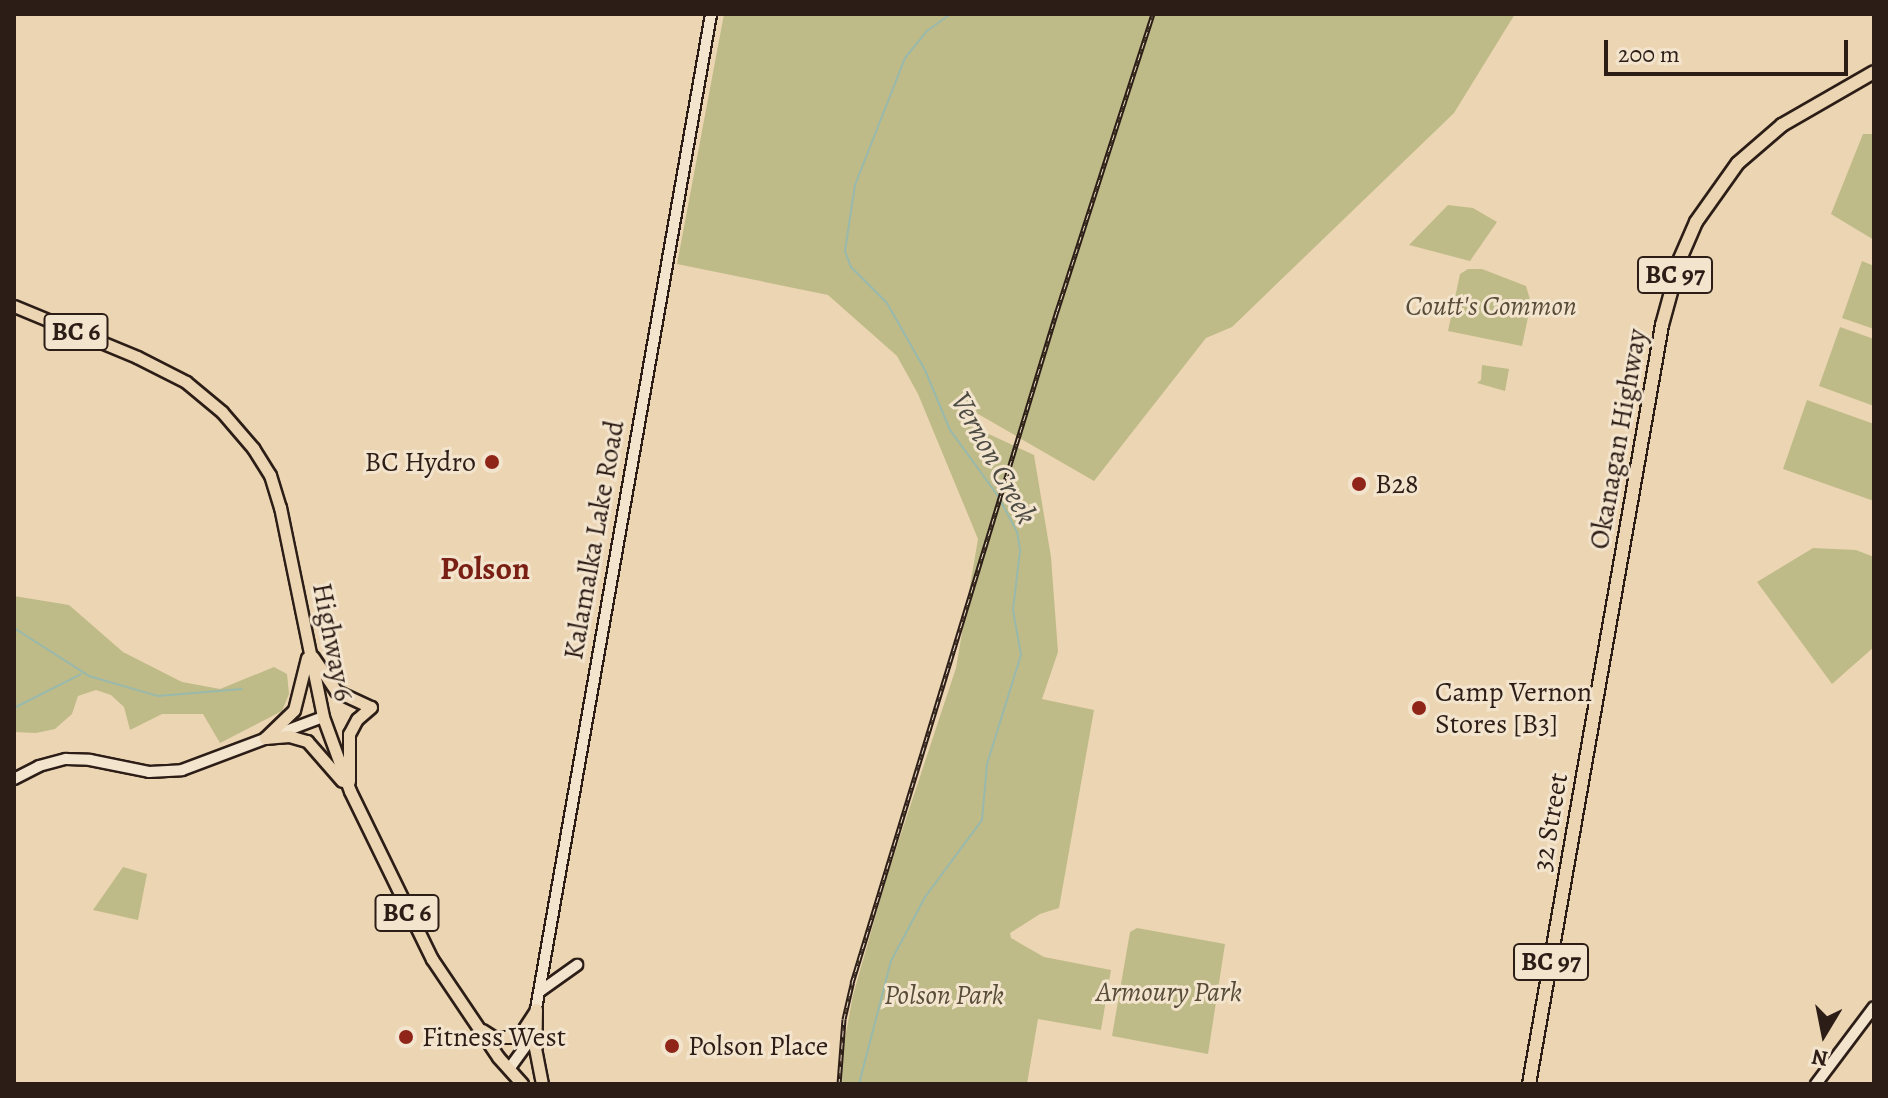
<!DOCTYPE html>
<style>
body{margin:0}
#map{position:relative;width:1888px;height:1098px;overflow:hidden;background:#ecd5b3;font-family:Alegreya,serif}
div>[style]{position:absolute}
.green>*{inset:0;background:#bfbb88}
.stream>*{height:2px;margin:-1px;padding:0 1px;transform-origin:1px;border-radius:1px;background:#99b9ac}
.roads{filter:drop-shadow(2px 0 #2c1e17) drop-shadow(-2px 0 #2c1e17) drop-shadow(0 2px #2c1e17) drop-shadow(0 -2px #2c1e17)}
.secondary>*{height:10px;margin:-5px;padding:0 5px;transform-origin:5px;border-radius:5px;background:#f3e4ce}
.primary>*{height:11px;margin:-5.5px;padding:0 5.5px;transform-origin:5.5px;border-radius:5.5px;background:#ecd5b3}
.highway>*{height:12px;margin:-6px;padding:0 6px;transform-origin:6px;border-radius:6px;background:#ecd5b3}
.rail>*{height:5px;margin-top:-2.5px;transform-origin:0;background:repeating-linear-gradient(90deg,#f3e4ce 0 6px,#2c1e17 0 12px);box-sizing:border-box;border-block:2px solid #2c1e17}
.dots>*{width:22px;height:22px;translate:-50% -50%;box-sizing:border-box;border:4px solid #f3e4ce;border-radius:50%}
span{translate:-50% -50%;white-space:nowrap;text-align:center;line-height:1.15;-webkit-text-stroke:6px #f3e4ce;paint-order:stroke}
.shield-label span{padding:2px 6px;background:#f3e4ce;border:2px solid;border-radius:6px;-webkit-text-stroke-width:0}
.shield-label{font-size:26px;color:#2c1e17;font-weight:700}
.park-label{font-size:28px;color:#584d39;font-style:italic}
.street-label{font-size:28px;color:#2c1e17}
.poi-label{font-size:28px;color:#2c1e17}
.right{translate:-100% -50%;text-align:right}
.left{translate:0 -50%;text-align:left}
.water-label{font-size:30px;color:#4d4c44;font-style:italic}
.quarter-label{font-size:32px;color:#7a1f14;font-weight:700}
.frame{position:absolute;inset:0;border:16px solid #2c1e17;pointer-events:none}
.north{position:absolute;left:1784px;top:994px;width:80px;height:80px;-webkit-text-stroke:6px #f3e4ce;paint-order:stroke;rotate:190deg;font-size:22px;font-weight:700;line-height:32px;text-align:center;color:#2c1e17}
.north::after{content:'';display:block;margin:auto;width:28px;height:36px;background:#2c1e17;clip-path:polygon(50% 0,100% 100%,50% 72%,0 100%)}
.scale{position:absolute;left:1604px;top:40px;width:244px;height:36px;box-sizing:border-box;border:4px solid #2c1e17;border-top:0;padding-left:10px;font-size:24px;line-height:28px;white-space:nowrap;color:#2c1e17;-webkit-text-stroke:6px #f3e4ce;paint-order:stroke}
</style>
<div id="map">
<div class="green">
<i style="clip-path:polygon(724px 14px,1515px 14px,1454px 113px,1232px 327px,1206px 338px,1094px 481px,959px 403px,967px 424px,1034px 455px,1051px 557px,1058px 652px,1042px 699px,1094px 710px,1059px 908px,1040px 914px,1010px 933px,1011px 938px,1044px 957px,1111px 970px,1101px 1030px,1038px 1019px,1027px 1084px,842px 1084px,842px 1054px,853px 995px,887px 876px,956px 668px,978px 539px,918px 394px,897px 356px,828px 295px,677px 264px)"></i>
<i style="clip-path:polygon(1863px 134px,1874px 134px,1874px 240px,1831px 214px)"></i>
<i style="clip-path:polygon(1448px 205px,1473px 208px,1497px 222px,1470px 261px,1409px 245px)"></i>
<i style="clip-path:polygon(1862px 261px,1874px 266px,1874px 329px,1842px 318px)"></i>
<i style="clip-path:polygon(1468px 269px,1482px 269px,1526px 286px,1531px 303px,1522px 346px,1448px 331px,1460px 274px)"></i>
<i style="clip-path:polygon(1840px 327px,1874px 339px,1874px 406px,1819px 386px)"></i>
<i style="clip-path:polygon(1482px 365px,1509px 369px,1505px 391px,1477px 383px,1481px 380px)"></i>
<i style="clip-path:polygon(1807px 400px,1874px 424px,1874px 501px,1783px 469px)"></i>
<i style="clip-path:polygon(1813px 548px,1856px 550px,1874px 557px,1874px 647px,1832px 684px,1757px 582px)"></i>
<i style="clip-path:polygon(14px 596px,69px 605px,123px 652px,182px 682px,220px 689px,274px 667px,287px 674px,289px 694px,282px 711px,220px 743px,203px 714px,162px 714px,130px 730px,124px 707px,111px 695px,96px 690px,78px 696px,72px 714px,55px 729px,36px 733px,14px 732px)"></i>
<i style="clip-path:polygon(123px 867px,147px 874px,138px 920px,93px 910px)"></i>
<i style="clip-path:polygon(1137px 928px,1225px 944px,1208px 1054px,1112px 1036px,1130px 932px)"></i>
</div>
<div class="stream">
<i style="left:14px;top:628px;width:89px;rotate:32.6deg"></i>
<i style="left:89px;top:676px;width:72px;rotate:16.2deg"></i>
<i style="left:158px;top:696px;width:84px;rotate:-4.8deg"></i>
<i style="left:14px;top:708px;width:75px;rotate:-26.9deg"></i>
<i style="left:859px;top:1084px;width:127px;rotate:-75.4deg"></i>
<i style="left:891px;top:961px;width:72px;rotate:-62deg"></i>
<i style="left:925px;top:897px;width:96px;rotate:-53.5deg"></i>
<i style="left:982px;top:820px;width:56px;rotate:-84.9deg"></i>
<i style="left:987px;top:764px;width:114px;rotate:-72.7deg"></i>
<i style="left:1021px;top:655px;width:46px;rotate:-100.1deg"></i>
<i style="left:1013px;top:610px;width:60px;rotate:-83.3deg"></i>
<i style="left:1020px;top:550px;width:18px;rotate:-99deg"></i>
<i style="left:1017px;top:532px;width:41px;rotate:-117.8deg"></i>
<i style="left:998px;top:496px;width:82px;rotate:-126deg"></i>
<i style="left:950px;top:430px;width:65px;rotate:-112.6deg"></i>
<i style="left:925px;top:370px;width:77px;rotate:-119.6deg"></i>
<i style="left:887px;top:303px;width:51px;rotate:-135deg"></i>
<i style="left:851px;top:267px;width:17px;rotate:-111deg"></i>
<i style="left:845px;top:251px;width:67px;rotate:-81.4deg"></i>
<i style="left:855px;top:185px;width:136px;rotate:-68.5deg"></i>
<i style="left:905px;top:58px;width:35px;rotate:-51deg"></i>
<i style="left:927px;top:31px;width:29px;rotate:-36deg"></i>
</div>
<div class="roads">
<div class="secondary">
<i style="left:14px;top:779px;width:28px;rotate:-27deg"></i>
<i style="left:39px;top:766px;width:28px;rotate:-15deg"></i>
<i style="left:66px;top:759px;width:24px;rotate:2deg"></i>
<i style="left:90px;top:760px;width:60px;rotate:11.5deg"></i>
<i style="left:149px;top:772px;width:33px;rotate:-3deg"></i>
<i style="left:182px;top:770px;width:151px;rotate:-20.6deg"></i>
<i style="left:539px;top:992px;width:47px;rotate:-35.4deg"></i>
<i style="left:509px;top:1069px;width:34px;rotate:-54deg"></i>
<i style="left:529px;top:1041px;width:33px;rotate:-78deg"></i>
<i style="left:536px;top:1009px;width:1010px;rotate:-80.02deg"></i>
<i style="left:1816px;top:1084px;width:96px;rotate:-53deg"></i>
</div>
<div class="primary">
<i style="left:14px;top:306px;width:133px;rotate:22.5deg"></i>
<i style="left:137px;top:357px;width:55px;rotate:27deg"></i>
<i style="left:186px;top:382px;width:47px;rotate:39.8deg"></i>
<i style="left:222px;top:412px;width:48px;rotate:49.3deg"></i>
<i style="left:253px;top:448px;width:32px;rotate:58deg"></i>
<i style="left:270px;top:475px;width:34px;rotate:73deg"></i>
<i style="left:280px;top:507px;width:214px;rotate:78.4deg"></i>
<i style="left:323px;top:717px;width:79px;rotate:70deg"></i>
<i style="left:350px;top:791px;width:187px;rotate:64deg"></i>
<i style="left:432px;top:959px;width:118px;rotate:56deg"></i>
<i style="left:498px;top:1057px;width:36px;rotate:48deg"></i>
<i style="left:313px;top:657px;width:41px;rotate:55.9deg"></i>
<i style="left:336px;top:691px;width:38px;rotate:25deg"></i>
<i style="left:371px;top:707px;width:18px;rotate:139deg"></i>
<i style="left:357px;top:719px;width:17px;rotate:118deg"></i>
<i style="left:349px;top:734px;width:47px;rotate:90deg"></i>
<i style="left:265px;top:738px;width:24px;rotate:-5deg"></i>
<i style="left:289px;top:736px;width:19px;rotate:16deg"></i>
<i style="left:307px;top:741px;width:53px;rotate:48.8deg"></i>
<i style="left:265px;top:738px;width:40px;rotate:-44deg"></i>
<i style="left:294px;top:710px;width:54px;rotate:-76deg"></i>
<i style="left:536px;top:1009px;width:39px;rotate:91deg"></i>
<i style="left:535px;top:1048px;width:37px;rotate:79deg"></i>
<i style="left:482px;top:1030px;width:13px;rotate:32deg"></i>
<i style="left:493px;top:1037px;width:20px"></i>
<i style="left:513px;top:1037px;width:9px;rotate:-27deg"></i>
<i style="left:521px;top:1033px;width:24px;rotate:-57deg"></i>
</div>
<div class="highway">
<i style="left:1529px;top:1084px;width:771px;rotate:-80.06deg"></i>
<i style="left:1662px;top:325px;width:68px;rotate:-74.7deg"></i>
<i style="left:1680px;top:259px;width:40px;rotate:-66.6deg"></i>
<i style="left:1696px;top:222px;width:72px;rotate:-54.6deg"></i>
<i style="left:1738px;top:163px;width:58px;rotate:-40.8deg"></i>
<i style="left:1782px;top:125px;width:106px;rotate:-29.9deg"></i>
</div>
</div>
<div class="rail">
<i style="left:839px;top:1084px;width:65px;rotate:-85.6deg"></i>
<i style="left:844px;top:1019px;width:37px;rotate:-77deg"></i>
<i style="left:852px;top:983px;width:703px;rotate:-73.04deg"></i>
<i style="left:1057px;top:311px;width:312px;rotate:-72.1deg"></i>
</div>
<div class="dots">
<i style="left:492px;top:462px;background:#8f2418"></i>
<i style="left:1359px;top:484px;background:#8f2418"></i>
<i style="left:1419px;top:708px;background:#8f2418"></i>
<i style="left:406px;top:1037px;background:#8f2418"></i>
<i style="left:672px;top:1046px;background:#8f2418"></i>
</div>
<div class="shield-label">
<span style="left:1675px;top:275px">BC 97</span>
<span style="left:76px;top:332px">BC 6</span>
<span style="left:407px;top:913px">BC 6</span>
<span style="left:1551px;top:962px">BC 97</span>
</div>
<div class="park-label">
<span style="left:1491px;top:306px">Coutt's Common</span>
<span style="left:1169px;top:992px">Armoury Park</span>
<span style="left:944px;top:995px">Polson Park</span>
</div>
<div class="street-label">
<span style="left:1618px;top:439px;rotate:-80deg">Okanagan Highway</span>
<span style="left:594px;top:540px;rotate:-80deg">Kalamalka Lake Road</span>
<span style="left:333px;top:642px;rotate:79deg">Highway 6</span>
<span style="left:1550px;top:822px;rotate:-80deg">32 Street</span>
</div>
<div class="poi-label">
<span class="right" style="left:476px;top:462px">BC Hydro</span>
<span class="left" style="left:1375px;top:484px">B28</span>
<span class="left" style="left:1435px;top:708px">Camp Vernon<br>Stores [B3]</span>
<span class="left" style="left:422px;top:1037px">Fitness West</span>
<span class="left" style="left:688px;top:1046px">Polson Place</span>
</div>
<div class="water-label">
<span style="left:994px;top:458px;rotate:61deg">Vernon Creek</span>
</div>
<div class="quarter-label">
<span style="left:485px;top:568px">Polson</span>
</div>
<div class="frame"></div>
<div class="north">N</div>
<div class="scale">200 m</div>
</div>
